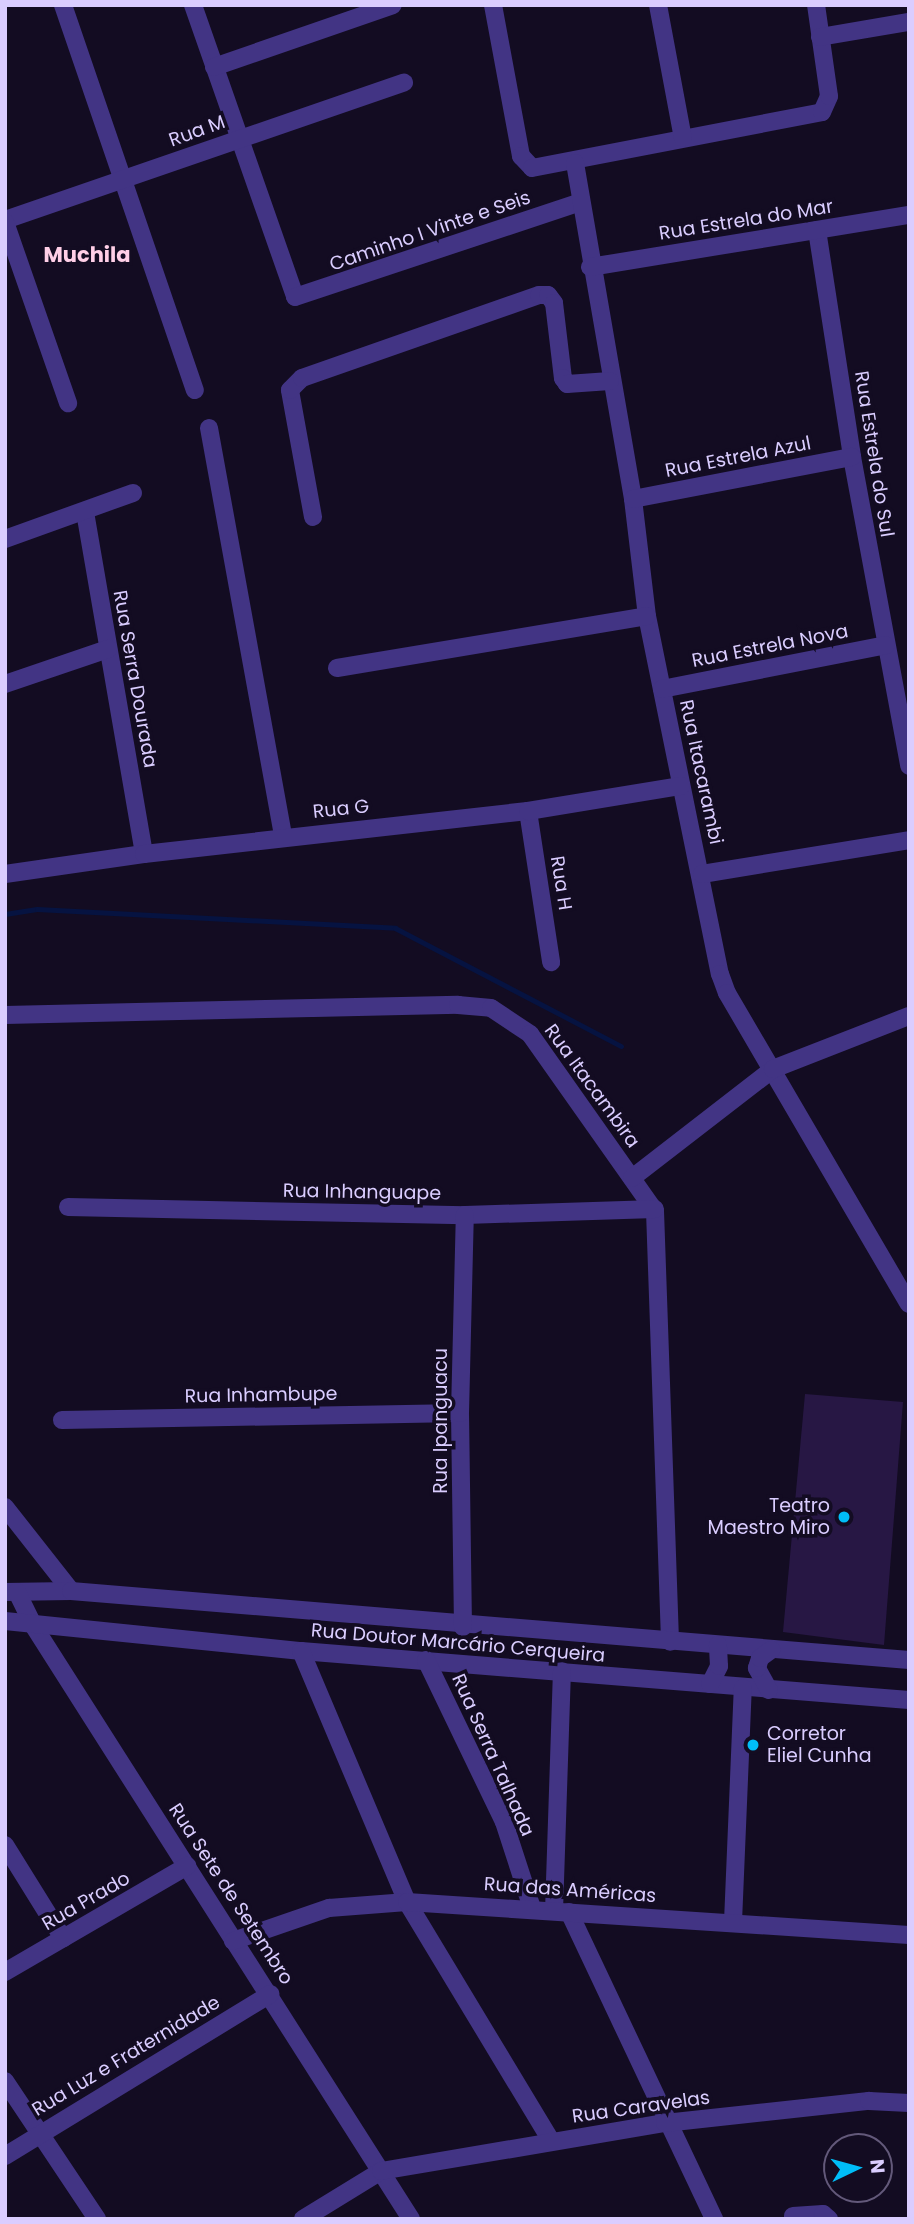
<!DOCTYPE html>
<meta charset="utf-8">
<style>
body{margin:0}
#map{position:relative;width:914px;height:2224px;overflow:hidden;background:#130c22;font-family:Poppins,sans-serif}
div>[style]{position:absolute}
.stream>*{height:5px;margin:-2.5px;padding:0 2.5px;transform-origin:2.5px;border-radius:2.5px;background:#061341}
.building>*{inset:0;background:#271744}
.minor>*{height:18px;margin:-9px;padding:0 9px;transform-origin:9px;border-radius:9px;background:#423484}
.dots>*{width:19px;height:19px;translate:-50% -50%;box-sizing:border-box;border:4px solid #130c22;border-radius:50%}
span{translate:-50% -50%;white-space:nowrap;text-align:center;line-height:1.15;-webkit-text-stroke:7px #130c22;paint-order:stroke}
.street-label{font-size:19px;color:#dacdff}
.poi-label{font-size:19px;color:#dacdff}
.right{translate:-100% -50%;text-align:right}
.left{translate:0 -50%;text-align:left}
.neighbourhood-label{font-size:21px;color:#ffcfe7;font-weight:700}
.frame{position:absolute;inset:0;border:7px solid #dacdff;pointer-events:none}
.north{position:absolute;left:823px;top:2133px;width:70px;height:70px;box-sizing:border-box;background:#130c22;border:2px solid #63597a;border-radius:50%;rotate:85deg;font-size:19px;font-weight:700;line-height:28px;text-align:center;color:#dacdff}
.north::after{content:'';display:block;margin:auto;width:24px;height:32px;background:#00bdf8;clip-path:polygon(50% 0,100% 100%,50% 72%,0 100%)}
</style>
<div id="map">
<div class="stream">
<i style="left:5px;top:914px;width:32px;rotate:-9deg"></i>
<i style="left:37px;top:909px;width:359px;rotate:3deg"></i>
<i style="left:395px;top:928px;width:255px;rotate:27.6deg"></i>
</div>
<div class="building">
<i style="clip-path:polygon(805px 1394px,903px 1402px,884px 1645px,783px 1632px)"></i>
</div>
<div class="minor">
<i style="left:63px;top:5px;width:407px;rotate:71.1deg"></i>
<i style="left:193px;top:5px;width:309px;rotate:70.7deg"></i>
<i style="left:295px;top:297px;width:298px;rotate:-18.4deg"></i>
<i style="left:493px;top:5px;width:154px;rotate:79.5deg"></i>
<i style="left:521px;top:156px;width:16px;rotate:47deg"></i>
<i style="left:532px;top:168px;width:295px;rotate:-10.9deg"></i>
<i style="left:822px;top:112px;width:17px;rotate:-66deg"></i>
<i style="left:829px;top:96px;width:92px;rotate:-98.1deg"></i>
<i style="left:658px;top:5px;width:135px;rotate:79.4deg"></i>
<i style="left:820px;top:37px;width:90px;rotate:-9.6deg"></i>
<i style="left:214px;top:67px;width:189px;rotate:-19.1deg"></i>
<i style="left:575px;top:163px;width:341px;rotate:80.2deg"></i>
<i style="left:633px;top:499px;width:118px;rotate:83.2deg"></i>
<i style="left:647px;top:616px;width:365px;rotate:78.5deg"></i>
<i style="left:720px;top:974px;width:20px;rotate:70deg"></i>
<i style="left:727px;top:993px;width:360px;rotate:59.7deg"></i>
<i style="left:5px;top:220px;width:422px;rotate:-19deg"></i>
<i style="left:5px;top:222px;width:192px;rotate:70.8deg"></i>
<i style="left:817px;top:230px;width:230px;rotate:81.2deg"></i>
<i style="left:852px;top:457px;width:314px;rotate:79.5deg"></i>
<i style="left:590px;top:267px;width:323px;rotate:-9.3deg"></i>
<i style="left:209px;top:428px;width:416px;rotate:79.7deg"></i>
<i style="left:633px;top:499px;width:223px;rotate:-10.9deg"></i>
<i style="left:85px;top:512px;width:347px;rotate:80.2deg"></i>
<i style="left:313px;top:517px;width:129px;rotate:-100.3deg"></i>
<i style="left:290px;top:390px;width:17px;rotate:-45deg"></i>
<i style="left:302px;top:378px;width:251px;rotate:-19.3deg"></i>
<i style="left:539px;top:295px;width:9px"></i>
<i style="left:548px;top:295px;width:10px;rotate:53deg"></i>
<i style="left:554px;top:303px;width:76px;rotate:83.2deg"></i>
<i style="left:563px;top:378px;width:7px;rotate:56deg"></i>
<i style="left:567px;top:384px;width:43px;rotate:-4deg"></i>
<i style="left:5px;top:539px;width:136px;rotate:-19.8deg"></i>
<i style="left:337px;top:668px;width:314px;rotate:-9.5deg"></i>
<i style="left:5px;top:684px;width:109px;rotate:-18.8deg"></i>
<i style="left:662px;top:689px;width:228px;rotate:-11.1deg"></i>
<i style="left:528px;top:811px;width:153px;rotate:81.3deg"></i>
<i style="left:5px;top:874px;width:140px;rotate:-8.2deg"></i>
<i style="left:144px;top:854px;width:386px;rotate:-6.4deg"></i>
<i style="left:528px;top:811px;width:155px;rotate:-9.3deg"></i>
<i style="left:702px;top:874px;width:210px;rotate:-9.3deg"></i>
<i style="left:5px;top:1015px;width:453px;rotate:-1.3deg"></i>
<i style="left:458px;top:1005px;width:33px;rotate:5deg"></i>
<i style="left:491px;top:1008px;width:47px;rotate:33.7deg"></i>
<i style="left:530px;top:1034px;width:217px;rotate:54.8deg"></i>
<i style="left:655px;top:1211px;width:431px;rotate:88deg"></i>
<i style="left:632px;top:1178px;width:178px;rotate:-37.7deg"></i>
<i style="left:773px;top:1069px;width:146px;rotate:-21.3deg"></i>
<i style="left:68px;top:1207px;width:397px;rotate:1.2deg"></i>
<i style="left:465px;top:1215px;width:190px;rotate:-1.8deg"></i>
<i style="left:62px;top:1420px;width:398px;rotate:-1deg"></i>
<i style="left:5px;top:1507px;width:107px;rotate:51.8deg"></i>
<i style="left:5px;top:1592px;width:66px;rotate:-0.9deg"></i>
<i style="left:71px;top:1591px;width:841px;rotate:4.71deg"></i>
<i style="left:17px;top:1592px;width:37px;rotate:64deg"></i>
<i style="left:33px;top:1625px;width:704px;rotate:57.53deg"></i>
<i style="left:5px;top:1621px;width:298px;rotate:5.8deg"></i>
<i style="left:301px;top:1651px;width:610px;rotate:4.61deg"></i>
<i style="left:463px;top:1627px;width:214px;rotate:-90.8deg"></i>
<i style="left:460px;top:1413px;width:198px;rotate:-88.6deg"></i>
<i style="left:301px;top:1651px;width:272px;rotate:67.1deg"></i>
<i style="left:407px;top:1902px;width:279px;rotate:58.9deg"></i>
<i style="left:426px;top:1660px;width:180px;rotate:64.3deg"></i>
<i style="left:504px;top:1822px;width:90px;rotate:72deg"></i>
<i style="left:710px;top:1684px;width:20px;rotate:-63deg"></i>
<i style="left:719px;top:1666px;width:21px;rotate:-93deg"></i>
<i style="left:769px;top:1690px;width:25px;rotate:-119deg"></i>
<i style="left:757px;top:1668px;width:10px;rotate:-73deg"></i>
<i style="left:760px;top:1658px;width:14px;rotate:-36deg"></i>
<i style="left:5px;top:1845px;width:110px;rotate:58.1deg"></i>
<i style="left:554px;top:1911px;width:240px;rotate:-88.1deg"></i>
<i style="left:569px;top:1912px;width:340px;rotate:64.7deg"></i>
<i style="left:733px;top:1922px;width:234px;rotate:-87.6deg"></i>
<i style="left:233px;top:1941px;width:102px;rotate:-19deg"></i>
<i style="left:329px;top:1908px;width:78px;rotate:-4.4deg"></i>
<i style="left:407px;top:1902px;width:503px;rotate:3.76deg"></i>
<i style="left:5px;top:1972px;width:211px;rotate:-30.2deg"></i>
<i style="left:5px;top:2081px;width:166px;rotate:56.3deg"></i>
<i style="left:5px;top:2156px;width:311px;rotate:-31.4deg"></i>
<i style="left:793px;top:2216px;width:30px;rotate:-4deg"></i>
<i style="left:823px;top:2214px;width:8px;rotate:40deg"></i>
<i style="left:303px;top:2219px;width:92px;rotate:-31.6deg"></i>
<i style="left:381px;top:2171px;width:288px;rotate:-9.6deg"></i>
<i style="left:665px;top:2123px;width:205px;rotate:-6.2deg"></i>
<i style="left:869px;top:2101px;width:40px;rotate:2.9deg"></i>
</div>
<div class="dots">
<i style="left:844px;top:1517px;background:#00bdf8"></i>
<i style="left:753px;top:1745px;background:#00bdf8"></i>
</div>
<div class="street-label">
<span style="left:197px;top:131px;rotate:-20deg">Rua M</span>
<span style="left:746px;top:220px;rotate:-9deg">Rua Estrela do Mar</span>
<span style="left:430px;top:231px;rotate:-19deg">Caminho I Vinte e Seis</span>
<span style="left:874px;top:454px;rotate:81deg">Rua Estrela do Sul</span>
<span style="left:738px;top:457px;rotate:-11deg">Rua Estrela Azul</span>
<span style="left:770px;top:646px;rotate:-11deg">Rua Estrela Nova</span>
<span style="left:135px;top:679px;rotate:80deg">Rua Serra Dourada</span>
<span style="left:701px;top:772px;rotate:78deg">Rua Itacarambi</span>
<span style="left:341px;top:809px;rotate:-6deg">Rua G</span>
<span style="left:561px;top:883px;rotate:81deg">Rua H</span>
<span style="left:592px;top:1086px;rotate:54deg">Rua Itacambira</span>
<span style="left:362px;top:1192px;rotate:1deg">Rua Inhanguape</span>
<span style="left:261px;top:1395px;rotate:-1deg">Rua Inhambupe</span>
<span style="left:441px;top:1421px;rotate:-90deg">Rua Ipanguacu</span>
<span style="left:458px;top:1643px;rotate:5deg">Rua Doutor Marcário Cerqueira</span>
<span style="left:493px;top:1755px;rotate:66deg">Rua Serra Talhada</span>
<span style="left:570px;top:1890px;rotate:4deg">Rua das Américas</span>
<span style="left:231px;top:1894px;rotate:57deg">Rua Sete de Setembro</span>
<span style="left:86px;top:1901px;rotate:-30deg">Rua Prado</span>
<span style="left:126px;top:2056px;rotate:-31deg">Rua Luz e Fraternidade</span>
<span style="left:641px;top:2107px;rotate:-8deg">Rua Caravelas</span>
</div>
<div class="poi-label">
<span class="right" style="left:830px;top:1517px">Teatro<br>Maestro Miro</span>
<span class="left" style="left:767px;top:1745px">Corretor<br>Eliel Cunha</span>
</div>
<div class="neighbourhood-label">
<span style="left:87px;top:255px">Muchila</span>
</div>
<div class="frame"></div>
<div class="north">N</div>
</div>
